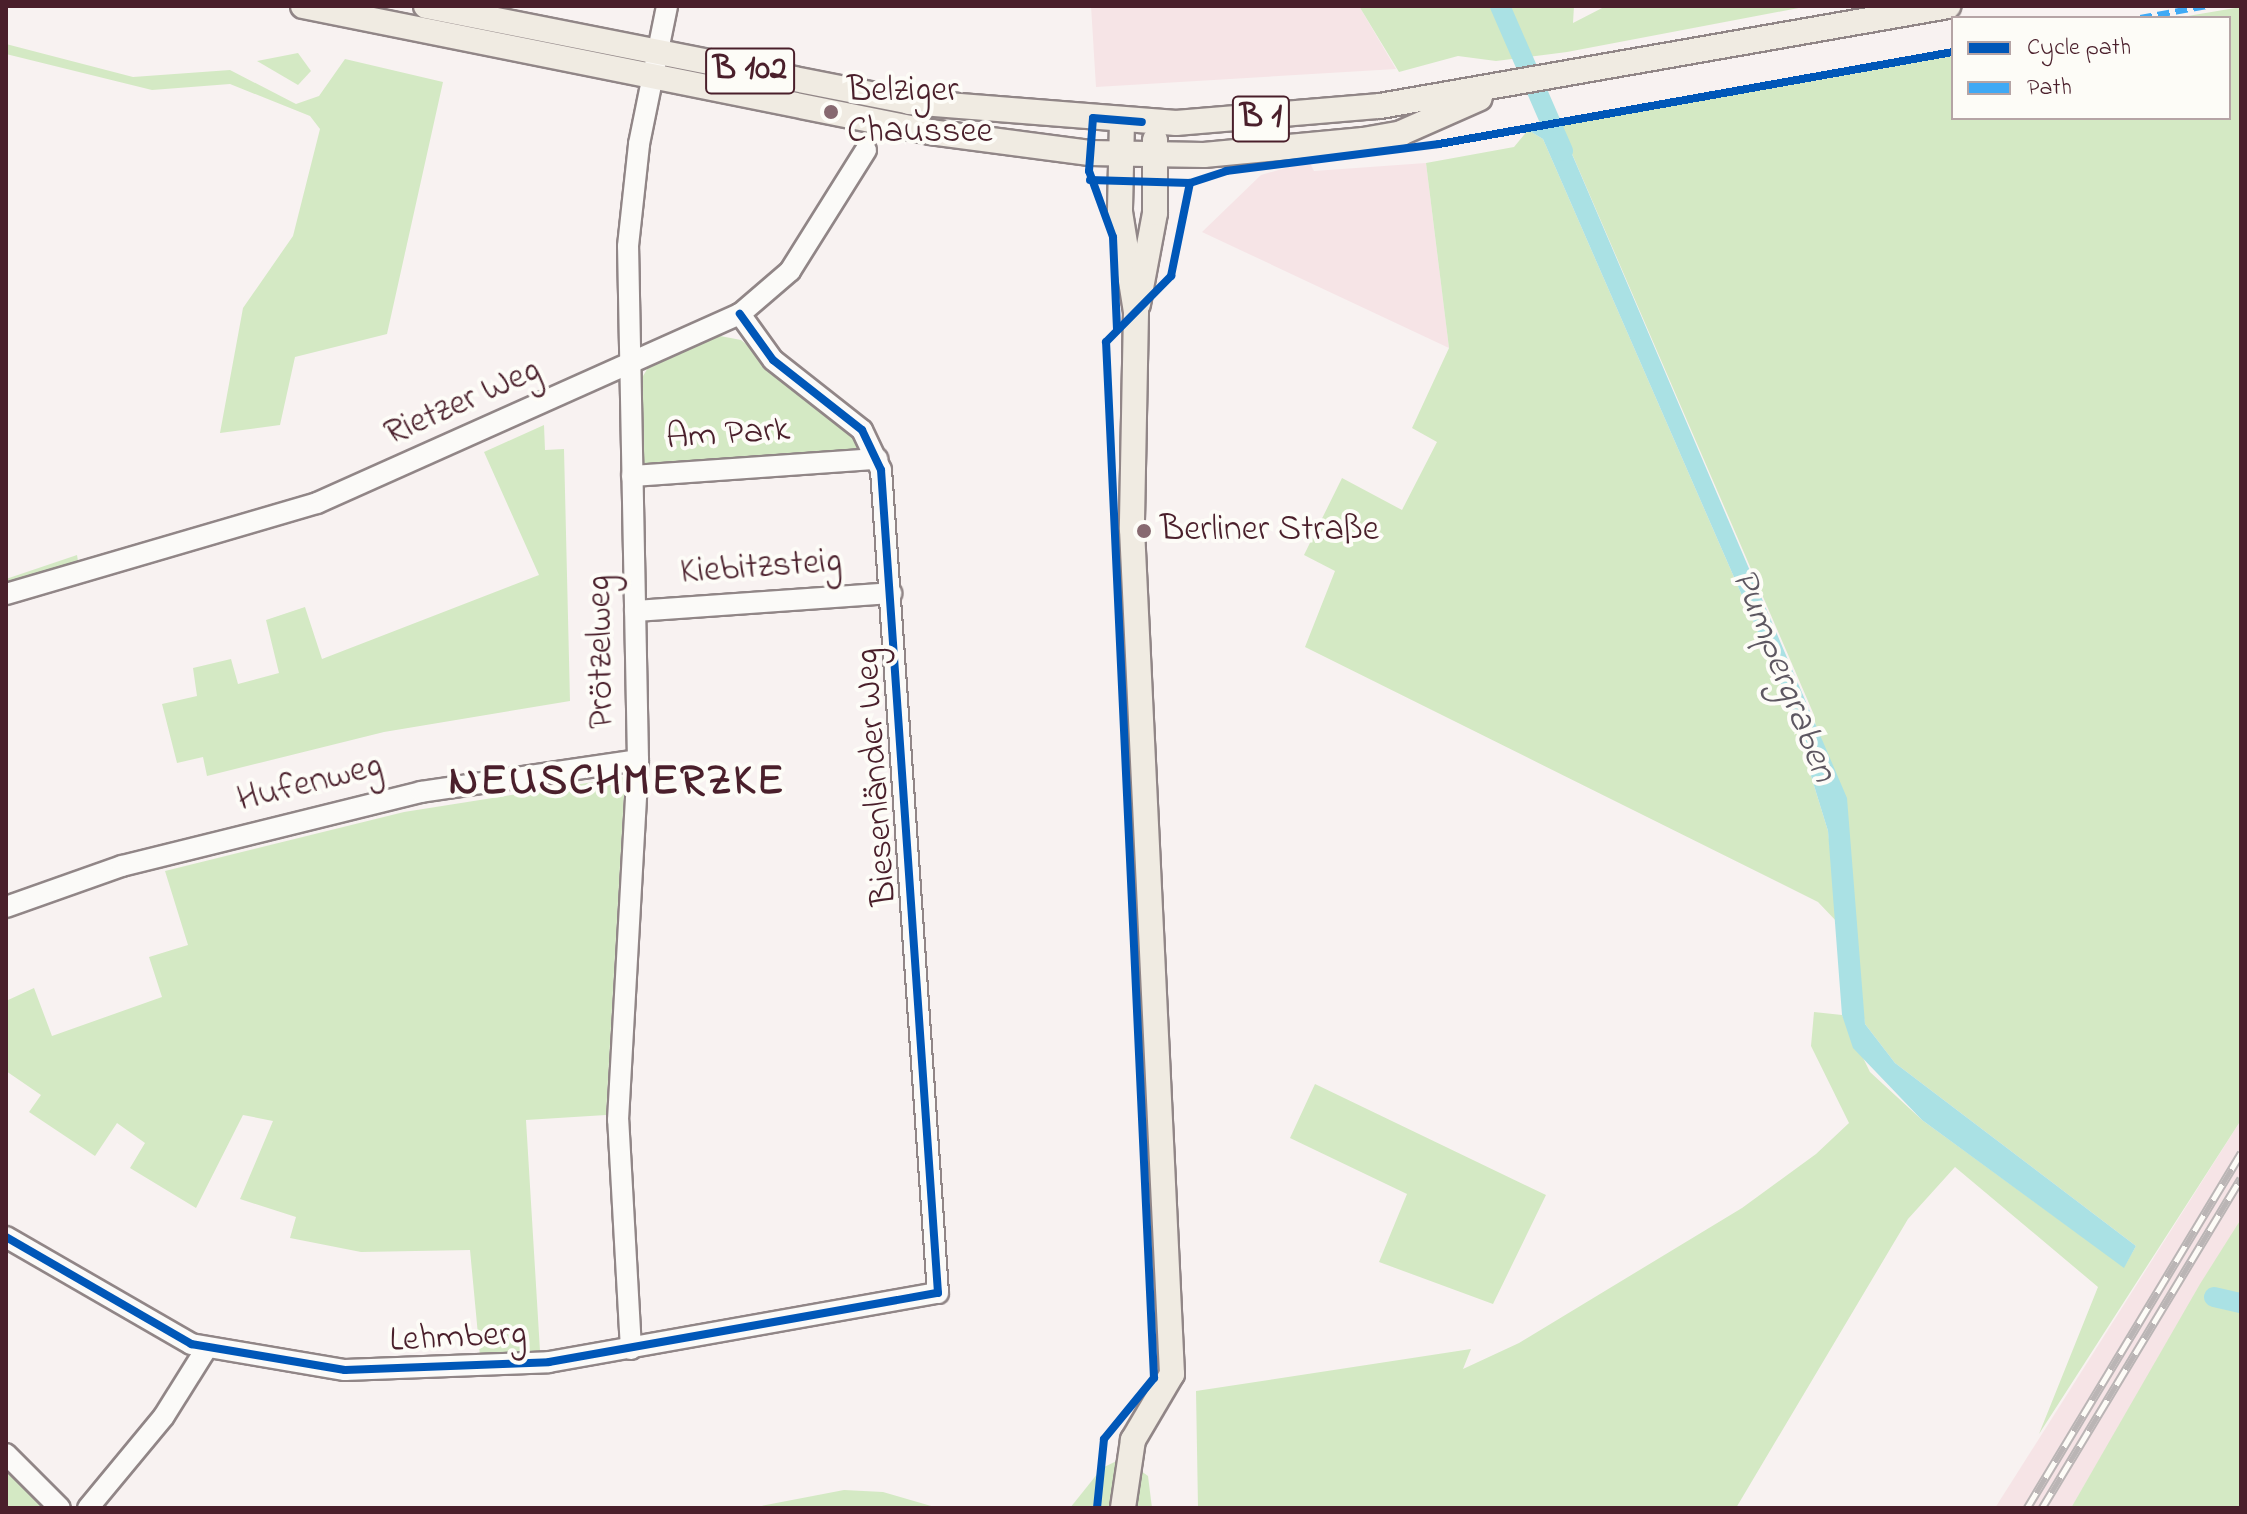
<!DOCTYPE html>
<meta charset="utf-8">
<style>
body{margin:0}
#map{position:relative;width:2247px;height:1514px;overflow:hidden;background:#f8f2f1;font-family:"Indie Flower",sans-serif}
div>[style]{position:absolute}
.built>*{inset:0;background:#f6e4e6}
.green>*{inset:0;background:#d4e9c4}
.water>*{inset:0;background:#aae1e4}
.canal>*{height:20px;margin:-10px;padding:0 10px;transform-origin:10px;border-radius:10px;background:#aae1e4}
.roads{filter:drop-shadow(2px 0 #918687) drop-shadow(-2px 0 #918687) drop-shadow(0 2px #918687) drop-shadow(0 -2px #918687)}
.minor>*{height:20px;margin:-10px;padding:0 10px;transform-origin:10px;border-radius:10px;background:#fbfaf8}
.major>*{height:24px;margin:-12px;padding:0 12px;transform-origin:12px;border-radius:12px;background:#f0ebe2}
.rail>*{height:9px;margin-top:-4.5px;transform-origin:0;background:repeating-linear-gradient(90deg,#fdfcf7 0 18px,#bab5b5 0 36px);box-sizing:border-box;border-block:2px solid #bab5b5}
.quiet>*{height:6px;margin-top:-3px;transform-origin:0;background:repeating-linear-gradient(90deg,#3fa9f5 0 12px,transparent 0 18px)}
.cycleway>*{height:8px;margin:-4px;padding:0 4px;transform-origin:4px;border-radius:4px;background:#0057b8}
.dots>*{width:22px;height:22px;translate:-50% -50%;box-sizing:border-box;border:4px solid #fdfcf7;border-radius:50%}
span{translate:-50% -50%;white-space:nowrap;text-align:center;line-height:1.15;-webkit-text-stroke:8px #fdfcf7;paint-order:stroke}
.shield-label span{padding:2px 6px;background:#fdfcf7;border:2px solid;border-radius:6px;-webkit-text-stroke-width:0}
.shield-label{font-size:34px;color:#4a1f2b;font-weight:700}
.poi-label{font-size:36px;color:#4a1f2b}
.left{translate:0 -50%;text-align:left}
.street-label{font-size:36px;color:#4a1f2b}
.water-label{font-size:38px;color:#5d5761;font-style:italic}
.district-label{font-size:44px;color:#4a1f2b;font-weight:700;letter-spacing:2px}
.frame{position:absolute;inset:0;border:8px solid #4a1f2b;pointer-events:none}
.legend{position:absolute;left:1951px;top:16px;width:280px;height:104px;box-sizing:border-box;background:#fdfcf7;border:2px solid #b5a4a5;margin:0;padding:10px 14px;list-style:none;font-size:24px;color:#4a1f2b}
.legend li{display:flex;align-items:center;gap:16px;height:40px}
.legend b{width:40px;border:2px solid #b5a4a5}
</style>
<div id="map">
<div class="built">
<i style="clip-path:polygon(1091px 6px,1359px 6px,1396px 69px,1096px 87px)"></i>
<i style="clip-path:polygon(1309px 161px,1314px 171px,1426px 163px,1449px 348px,1202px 232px,1261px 175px)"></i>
<i style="clip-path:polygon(2241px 1120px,2241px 1219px,2071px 1508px,1995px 1508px)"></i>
</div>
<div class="green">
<i style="clip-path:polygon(1359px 6px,1574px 6px,1573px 23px,1606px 6px,1809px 6px,1567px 52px,1496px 61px,1458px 56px,1399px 72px)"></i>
<i style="clip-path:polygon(2241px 7px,2241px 1120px,2039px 1434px,2098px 1287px,1955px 1167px,1908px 1219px,1736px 1508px,1198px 1508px,1196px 1391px,1471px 1349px,1463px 1369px,1519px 1343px,1742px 1208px,1816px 1154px,1849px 1123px,1811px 1046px,1814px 1012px,1842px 1015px,1870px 1072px,1922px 1120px,2124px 1267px,2136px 1246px,1895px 1063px,1865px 1024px,1814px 715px,1560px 126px,1953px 56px,1953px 118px,2229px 118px,2229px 18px,2176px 18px)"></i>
<i style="clip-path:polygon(6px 44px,133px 77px,230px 70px,296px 104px,319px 96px,345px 59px,443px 82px,387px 334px,295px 357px,280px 425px,220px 433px,243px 308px,293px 236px,320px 129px,310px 116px,230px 84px,152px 90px,6px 54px)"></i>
<i style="clip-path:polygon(298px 53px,311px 71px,298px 85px,257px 61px)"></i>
<i style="clip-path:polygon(1528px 130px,1543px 139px,1788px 701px,1828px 831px,1839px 924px,1818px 902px,1305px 647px,1335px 571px,1304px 555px,1342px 478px,1402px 510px,1437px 442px,1412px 428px,1449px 348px,1426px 163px,1514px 147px)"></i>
<i style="clip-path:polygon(715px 335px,741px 340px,855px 433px,861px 451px,638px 470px,637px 386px,649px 366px)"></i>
<i style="clip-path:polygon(544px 425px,545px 450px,564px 449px,570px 701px,384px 732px,207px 776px,203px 757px,177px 763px,162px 704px,197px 696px,193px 668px,231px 659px,238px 684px,279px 673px,266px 620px,305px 607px,322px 659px,539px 575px,484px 452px)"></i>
<i style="clip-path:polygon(77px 555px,79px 567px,6px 586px,6px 579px)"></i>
<i style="clip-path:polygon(625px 777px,606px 1115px,526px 1120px,540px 1351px,480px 1356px,470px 1250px,361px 1252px,290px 1238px,296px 1217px,240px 1199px,273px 1121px,243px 1115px,196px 1208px,130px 1168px,145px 1143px,117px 1123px,95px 1156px,29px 1112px,41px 1095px,6px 1071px,6px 1001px,34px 988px,52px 1036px,162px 997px,149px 957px,188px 945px,165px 871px,404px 812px)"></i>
<i style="clip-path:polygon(1315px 1084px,1546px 1195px,1493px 1304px,1379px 1262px,1407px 1194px,1290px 1138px)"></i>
<i style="clip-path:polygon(2241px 1219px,2241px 1508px,2071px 1508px,2200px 1284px)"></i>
<i style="clip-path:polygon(1123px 1458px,1148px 1476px,1152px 1508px,1070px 1508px,1102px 1468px)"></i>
<i style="clip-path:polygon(6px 1463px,50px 1508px,6px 1508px)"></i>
<i style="clip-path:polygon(844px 1490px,883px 1492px,938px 1508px,751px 1508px)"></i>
</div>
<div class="water">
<i style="clip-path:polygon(1560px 126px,1847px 798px,1865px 1024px,1895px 1063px,2136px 1246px,2124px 1268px,1922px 1120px,1853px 1048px,1842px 1015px,1828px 831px,1788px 701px,1543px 139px,1528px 130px)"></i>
</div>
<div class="canal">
<i style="left:1500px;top:6px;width:158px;rotate:66.5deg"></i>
<i style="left:2214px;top:1297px;width:28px;rotate:13deg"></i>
</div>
<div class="roads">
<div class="minor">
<i style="left:632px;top:476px;width:246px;rotate:-4deg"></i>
<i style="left:6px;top:594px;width:324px;rotate:-16.3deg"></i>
<i style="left:317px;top:503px;width:463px;rotate:-24.1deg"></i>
<i style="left:740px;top:314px;width:66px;rotate:-40.7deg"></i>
<i style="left:790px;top:271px;width:143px;rotate:-57.9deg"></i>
<i style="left:635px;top:611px;width:257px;rotate:-4deg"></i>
<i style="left:6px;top:907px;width:123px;rotate:-19.5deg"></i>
<i style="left:122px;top:866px;width:308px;rotate:-13.9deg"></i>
<i style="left:421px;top:792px;width:219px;rotate:-8.4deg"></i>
<i style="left:6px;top:1237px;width:214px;rotate:30deg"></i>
<i style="left:191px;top:1344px;width:156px;rotate:9.6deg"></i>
<i style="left:345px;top:1370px;width:204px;rotate:-2.2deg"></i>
<i style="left:549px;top:1362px;width:395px;rotate:-10.1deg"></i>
<i style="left:938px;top:1293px;width:825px;rotate:-93.96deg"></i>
<i style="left:881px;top:470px;width:44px;rotate:-115.4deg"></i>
<i style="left:862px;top:430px;width:113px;rotate:-141.8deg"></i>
<i style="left:773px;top:360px;width:57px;rotate:-125.7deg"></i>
<i style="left:631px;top:1349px;width:229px;rotate:-93.2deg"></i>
<i style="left:618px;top:1120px;width:361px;rotate:-86.8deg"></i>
<i style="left:638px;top:760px;width:514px;rotate:-91.11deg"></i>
<i style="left:628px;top:246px;width:103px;rotate:-83.8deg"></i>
<i style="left:639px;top:144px;width:141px;rotate:-78.5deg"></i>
<i style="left:6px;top:1454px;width:76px;rotate:45deg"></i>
<i style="left:88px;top:1508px;width:119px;rotate:-50.4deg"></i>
<i style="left:164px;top:1416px;width:79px;rotate:-57.9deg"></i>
</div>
<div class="major">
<i style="left:303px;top:6px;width:640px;rotate:11.36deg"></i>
<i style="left:930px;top:132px;width:161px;rotate:7.5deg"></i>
<i style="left:1090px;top:153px;width:114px;rotate:1deg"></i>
<i style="left:1204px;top:155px;width:160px;rotate:-5.4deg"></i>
<i style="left:1363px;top:140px;width:39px;rotate:-10deg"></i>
<i style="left:1401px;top:133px;width:86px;rotate:-23.9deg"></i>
<i style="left:426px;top:6px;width:492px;rotate:11.2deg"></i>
<i style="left:909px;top:102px;width:268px;rotate:4.5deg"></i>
<i style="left:1176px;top:123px;width:205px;rotate:-4.8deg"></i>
<i style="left:1380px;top:106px;width:577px;rotate:-9.98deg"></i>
<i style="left:1122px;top:121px;width:91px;rotate:91.3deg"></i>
<i style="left:1120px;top:212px;width:101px;rotate:80.9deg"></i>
<i style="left:1136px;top:312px;width:217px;rotate:91.1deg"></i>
<i style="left:1132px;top:529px;width:846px;rotate:87.29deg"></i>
<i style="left:1172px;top:1374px;width:77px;rotate:120.6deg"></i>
<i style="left:1133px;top:1440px;width:69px;rotate:98.4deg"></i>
<i style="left:1138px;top:304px;width:93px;rotate:-79.4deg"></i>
<i style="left:1155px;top:213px;width:73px;rotate:-90deg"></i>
</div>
</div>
<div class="rail">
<i style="left:2027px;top:1508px;width:415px;rotate:-58.9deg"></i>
<i style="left:2042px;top:1508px;width:385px;rotate:-58.9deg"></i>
</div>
<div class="quiet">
<i style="left:2140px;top:18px;width:68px;rotate:-10.2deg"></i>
</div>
<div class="cycleway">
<i style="left:1090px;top:180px;width:100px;rotate:1.7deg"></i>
<i style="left:1190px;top:183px;width:38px;rotate:-18deg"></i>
<i style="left:1226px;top:171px;width:215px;rotate:-7.2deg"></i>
<i style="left:1439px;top:144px;width:522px;rotate:-10.15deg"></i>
<i style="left:1117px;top:329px;width:92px;rotate:-92.5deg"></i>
<i style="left:1113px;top:237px;width:70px;rotate:-110deg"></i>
<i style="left:1089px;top:171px;width:53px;rotate:-85.7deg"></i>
<i style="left:1093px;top:118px;width:49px;rotate:4.7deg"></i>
<i style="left:6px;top:1237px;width:214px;rotate:30deg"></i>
<i style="left:191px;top:1344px;width:156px;rotate:9.6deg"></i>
<i style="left:345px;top:1370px;width:204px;rotate:-2.2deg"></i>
<i style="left:549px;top:1362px;width:395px;rotate:-10.1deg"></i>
<i style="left:938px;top:1293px;width:825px;rotate:-93.96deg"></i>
<i style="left:881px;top:470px;width:44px;rotate:-115.4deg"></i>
<i style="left:862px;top:430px;width:113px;rotate:-141.8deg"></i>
<i style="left:773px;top:360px;width:57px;rotate:-125.7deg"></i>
<i style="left:1097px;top:1508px;width:69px;rotate:-84.2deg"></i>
<i style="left:1104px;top:1439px;width:79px;rotate:-50.7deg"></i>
<i style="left:1154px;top:1378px;width:1037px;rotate:-92.65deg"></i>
<i style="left:1106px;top:342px;width:93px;rotate:-45.4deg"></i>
<i style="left:1171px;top:276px;width:95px;rotate:-78.5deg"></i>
</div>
<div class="dots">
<i style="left:831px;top:112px;background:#876970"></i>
<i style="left:1144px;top:531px;background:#876970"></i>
</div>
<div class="shield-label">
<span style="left:750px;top:71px">B 102</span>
<span style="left:1261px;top:119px">B 1</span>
</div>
<div class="poi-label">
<span class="left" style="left:847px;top:112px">Belziger<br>Chaussee</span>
<span class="left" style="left:1160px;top:531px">Berliner Straße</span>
</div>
<div class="street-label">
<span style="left:463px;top:403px;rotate:-24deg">Rietzer Weg</span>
<span style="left:728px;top:435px;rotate:-4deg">Am Park</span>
<span style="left:761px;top:568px;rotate:-4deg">Kiebitzsteig</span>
<span style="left:602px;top:652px;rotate:-91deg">Prötzelweg</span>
<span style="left:877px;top:777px;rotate:-94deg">Biesenländer Weg</span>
<span style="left:310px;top:784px;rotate:-14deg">Hufenweg</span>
<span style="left:458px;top:1338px;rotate:-3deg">Lehmberg</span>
</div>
<div class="water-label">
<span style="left:1782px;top:676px;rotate:68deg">Pumpergraben</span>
</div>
<div class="district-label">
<span style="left:617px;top:782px">NEUSCHMERZKE</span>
</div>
<div class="frame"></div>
<ul class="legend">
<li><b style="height:10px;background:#0057b8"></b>Cycle path</li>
<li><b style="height:10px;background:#3fa9f5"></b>Path</li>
</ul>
</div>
